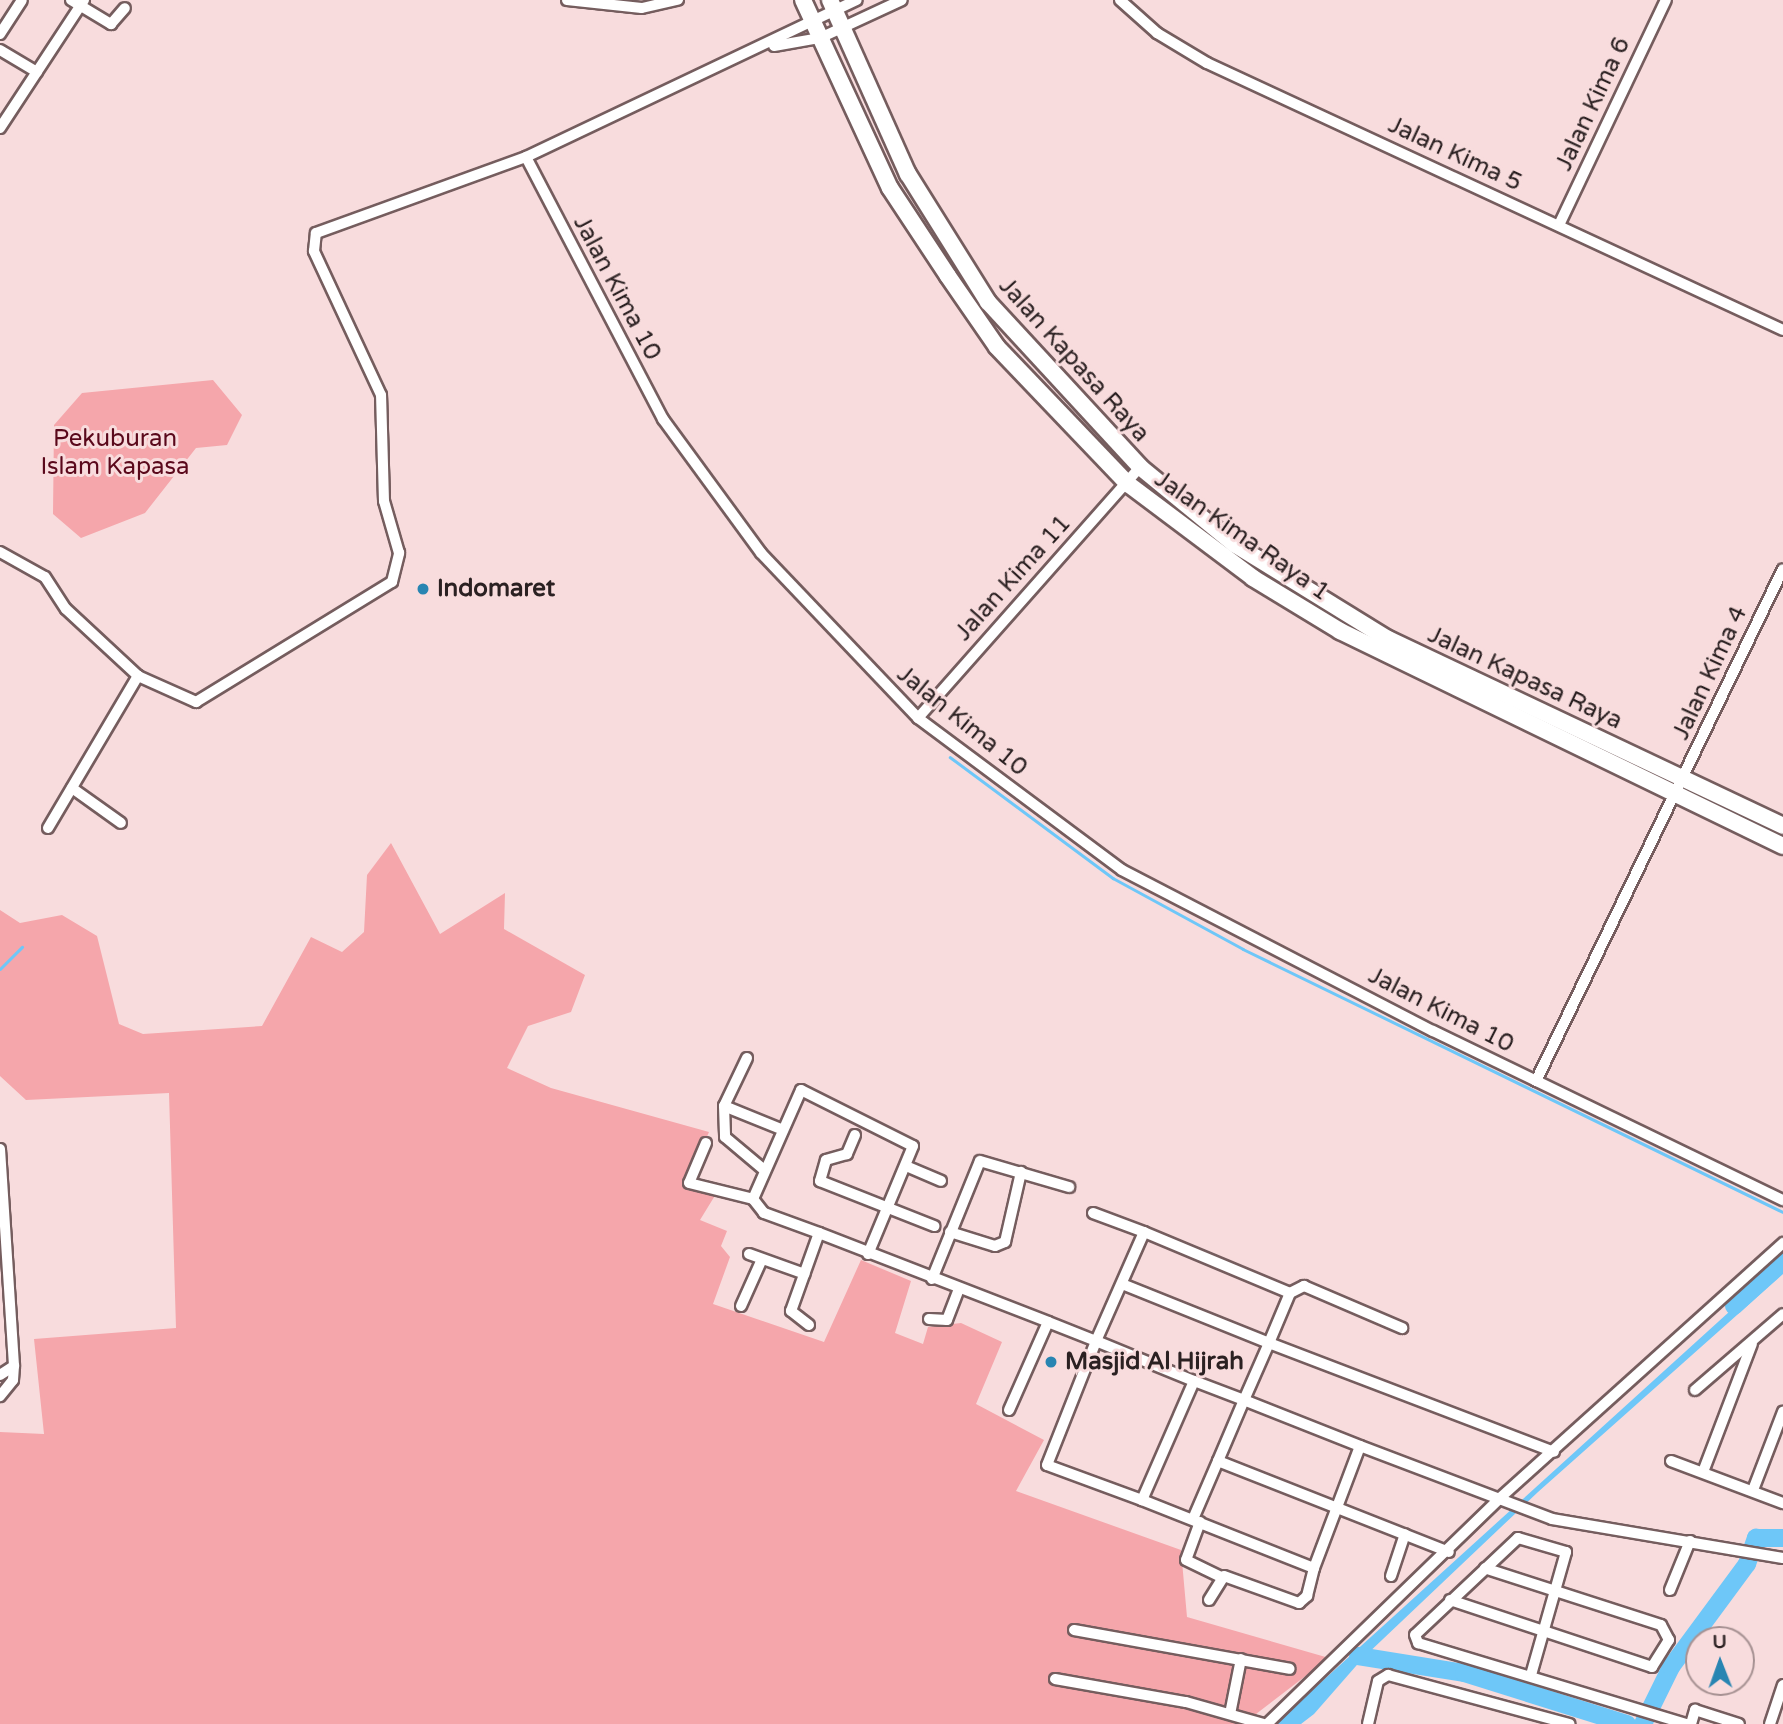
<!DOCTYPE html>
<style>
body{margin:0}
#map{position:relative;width:1783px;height:1724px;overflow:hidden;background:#f8dcdd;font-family:"Varela Round",sans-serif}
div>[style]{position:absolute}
.green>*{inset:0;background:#f5a6ab}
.water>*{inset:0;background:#6ec7f8}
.stream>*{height:2.5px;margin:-1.25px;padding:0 1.25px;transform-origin:1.25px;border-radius:1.25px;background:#6ec7f8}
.river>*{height:18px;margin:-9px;padding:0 9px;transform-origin:9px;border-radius:9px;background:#6ec7f8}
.roads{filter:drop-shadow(2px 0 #755d5e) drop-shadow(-2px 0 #755d5e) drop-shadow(0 2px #755d5e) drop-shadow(0 -2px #755d5e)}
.street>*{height:10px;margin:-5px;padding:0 5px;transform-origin:5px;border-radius:5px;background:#fff}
.secondary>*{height:16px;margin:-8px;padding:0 8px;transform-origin:8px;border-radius:8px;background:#fff}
.dots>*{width:19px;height:19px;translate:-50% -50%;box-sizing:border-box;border:4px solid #f8dcdd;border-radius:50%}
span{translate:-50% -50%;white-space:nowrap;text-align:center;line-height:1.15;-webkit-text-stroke:6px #f8dcdd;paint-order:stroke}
.street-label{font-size:24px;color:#2b2122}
.park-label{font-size:24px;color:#5a081b}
.poi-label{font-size:24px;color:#2b2122;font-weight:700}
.left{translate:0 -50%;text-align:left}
.north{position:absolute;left:1685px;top:1626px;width:70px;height:70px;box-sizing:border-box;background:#f8dcdd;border:2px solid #a69192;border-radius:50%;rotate:359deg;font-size:19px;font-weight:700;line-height:28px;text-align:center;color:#2b2122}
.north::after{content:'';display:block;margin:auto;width:24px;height:32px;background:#2885b2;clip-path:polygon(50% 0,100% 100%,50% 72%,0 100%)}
</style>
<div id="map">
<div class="green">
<i style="clip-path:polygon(213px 380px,242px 415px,227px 445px,196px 448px,145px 513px,81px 538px,53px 514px,54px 425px,82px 393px)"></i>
<i style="clip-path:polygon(391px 843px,440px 934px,505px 893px,504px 929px,585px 975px,571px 1012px,528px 1026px,507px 1068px,551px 1088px,709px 1132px,688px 1180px,719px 1189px,700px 1220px,727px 1231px,721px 1246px,730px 1257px,713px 1304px,824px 1342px,861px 1260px,911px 1281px,895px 1333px,923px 1344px,928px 1327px,961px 1323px,1002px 1342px,976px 1404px,1044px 1440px,1016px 1491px,1181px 1550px,1187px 1617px,1329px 1658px,1243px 1724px,0 1724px,0 1432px,44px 1434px,34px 1339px,176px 1328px,169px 1093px,26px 1100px,0 1076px,0 910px,20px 923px,62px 915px,97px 936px,119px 1024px,143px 1034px,262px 1026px,311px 937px,342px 952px,364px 932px,367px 875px)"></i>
</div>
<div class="water">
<i style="clip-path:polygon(1783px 1263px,1783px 1274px,1538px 1492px,1363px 1658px,1314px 1714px,1301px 1724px,1275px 1724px)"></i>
</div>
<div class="stream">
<i style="left:950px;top:757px;width:203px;rotate:36.6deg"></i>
<i style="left:1113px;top:878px;width:148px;rotate:28.6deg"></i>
<i style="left:1243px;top:949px;width:601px;rotate:25.97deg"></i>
<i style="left:0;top:969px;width:31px;rotate:-45deg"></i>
</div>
<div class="river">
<i style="left:1734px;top:1306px;width:67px;rotate:-42.6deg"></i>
<i style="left:1358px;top:1656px;width:107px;rotate:9.1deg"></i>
<i style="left:1464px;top:1673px;width:171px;rotate:17.4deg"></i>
<i style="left:1643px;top:1724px;width:64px;rotate:-63.8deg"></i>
<i style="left:1671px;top:1667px;width:128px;rotate:-53.6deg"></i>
<i style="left:1747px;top:1564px;width:28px;rotate:-71deg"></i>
<i style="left:1756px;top:1538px;width:27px"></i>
</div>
<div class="roads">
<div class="street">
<i style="left:71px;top:0;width:47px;rotate:31deg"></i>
<i style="left:111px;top:24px;width:21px;rotate:-49deg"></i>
<i style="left:567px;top:0;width:75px;rotate:6.1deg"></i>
<i style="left:642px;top:8px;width:37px;rotate:-13deg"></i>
<i style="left:1120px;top:0;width:50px;rotate:41.7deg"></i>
<i style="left:1157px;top:33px;width:58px;rotate:31deg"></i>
<i style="left:1207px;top:63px;width:635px;rotate:24.87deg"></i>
<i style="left:0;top:34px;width:40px;rotate:-57.1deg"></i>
<i style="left:774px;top:46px;width:47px;rotate:-9.9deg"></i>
<i style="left:820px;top:38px;width:90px;rotate:-24.9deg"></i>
<i style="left:0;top:50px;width:43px;rotate:30.7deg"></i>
<i style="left:0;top:128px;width:153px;rotate:-56.7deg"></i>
<i style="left:526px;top:157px;width:296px;rotate:62.4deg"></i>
<i style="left:663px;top:419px;width:166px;rotate:53.8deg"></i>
<i style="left:761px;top:553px;width:228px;rotate:46.4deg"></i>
<i style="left:918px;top:718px;width:254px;rotate:36.7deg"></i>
<i style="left:1122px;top:870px;width:350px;rotate:27.4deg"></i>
<i style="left:1433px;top:1031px;width:389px;rotate:25.8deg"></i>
<i style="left:1559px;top:225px;width:249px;rotate:-64.6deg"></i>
<i style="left:0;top:552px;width:51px;rotate:29.1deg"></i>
<i style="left:45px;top:577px;width:38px;rotate:57deg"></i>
<i style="left:66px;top:609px;width:98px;rotate:42.9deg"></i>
<i style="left:138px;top:676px;width:64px;rotate:24.1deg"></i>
<i style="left:196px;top:702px;width:230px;rotate:-31.5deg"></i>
<i style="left:392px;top:582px;width:30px;rotate:-76deg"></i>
<i style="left:399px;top:553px;width:54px;rotate:-106.1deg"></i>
<i style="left:384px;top:501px;width:106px;rotate:-91.6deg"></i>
<i style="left:381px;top:395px;width:159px;rotate:-115deg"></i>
<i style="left:314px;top:251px;width:18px;rotate:-84deg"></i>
<i style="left:316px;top:233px;width:223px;rotate:-19.9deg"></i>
<i style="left:526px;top:157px;width:366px;rotate:-25.4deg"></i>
<i style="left:918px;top:718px;width:335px;rotate:-48.5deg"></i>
<i style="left:72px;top:788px;width:60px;rotate:35.5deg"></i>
<i style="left:48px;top:828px;width:177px;rotate:-59.4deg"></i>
<i style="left:747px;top:1058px;width:53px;rotate:115.6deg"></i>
<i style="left:724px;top:1106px;width:31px;rotate:88deg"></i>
<i style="left:725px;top:1137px;width:48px;rotate:40deg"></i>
<i style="left:1536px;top:1081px;width:568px;rotate:-64.25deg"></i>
<i style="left:724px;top:1106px;width:61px;rotate:22deg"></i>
<i style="left:855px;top:1135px;width:21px;rotate:113deg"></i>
<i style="left:847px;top:1154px;width:22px;rotate:164deg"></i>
<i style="left:826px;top:1160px;width:22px;rotate:106deg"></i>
<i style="left:820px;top:1181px;width:123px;rotate:21.5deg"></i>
<i style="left:706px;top:1143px;width:43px;rotate:113deg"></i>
<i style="left:689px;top:1183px;width:66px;rotate:14deg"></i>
<i style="left:0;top:1149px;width:217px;rotate:86.3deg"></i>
<i style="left:14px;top:1366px;width:14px;rotate:94deg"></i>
<i style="left:13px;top:1380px;width:21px;rotate:129deg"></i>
<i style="left:906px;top:1166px;width:38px;rotate:23deg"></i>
<i style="left:1093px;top:1213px;width:54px;rotate:20.4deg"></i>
<i style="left:950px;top:1232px;width:47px;rotate:17.3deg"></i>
<i style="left:995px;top:1246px;width:11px;rotate:-22deg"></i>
<i style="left:1005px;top:1242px;width:72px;rotate:-77.1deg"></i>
<i style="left:819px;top:1233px;width:59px;rotate:-160deg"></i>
<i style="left:764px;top:1213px;width:18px;rotate:-128deg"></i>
<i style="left:753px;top:1199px;width:119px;rotate:-66.2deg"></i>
<i style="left:801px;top:1090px;width:125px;rotate:26.6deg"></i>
<i style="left:913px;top:1146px;width:117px;rotate:112.6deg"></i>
<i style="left:749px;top:1254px;width:59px;rotate:19.7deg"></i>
<i style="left:932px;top:1279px;width:127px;rotate:-67.9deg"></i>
<i style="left:980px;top:1161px;width:93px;rotate:16.3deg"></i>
<i style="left:1290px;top:1293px;width:16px;rotate:-27deg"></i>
<i style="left:1304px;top:1286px;width:107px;rotate:23.2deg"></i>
<i style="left:741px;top:1306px;width:51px;rotate:-65.9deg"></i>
<i style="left:929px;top:1319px;width:18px;rotate:3deg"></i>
<i style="left:947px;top:1320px;width:33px;rotate:-69deg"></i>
<i style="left:809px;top:1325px;width:23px;rotate:-142deg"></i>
<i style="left:791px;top:1311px;width:83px;rotate:-70.3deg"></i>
<i style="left:819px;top:1233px;width:246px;rotate:21.2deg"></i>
<i style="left:0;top:1375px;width:17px;rotate:-33deg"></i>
<i style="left:1695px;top:1390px;width:116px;rotate:-40.8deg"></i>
<i style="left:1009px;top:1410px;width:96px;rotate:-66.1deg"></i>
<i style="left:1048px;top:1322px;width:52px;rotate:21.6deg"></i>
<i style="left:1096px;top:1341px;width:119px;rotate:-66.2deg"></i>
<i style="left:1144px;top:1232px;width:158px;rotate:22.7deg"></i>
<i style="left:1290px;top:1293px;width:54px;rotate:112.8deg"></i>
<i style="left:1269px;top:1343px;width:158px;rotate:-158.1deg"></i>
<i style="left:1360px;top:1446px;width:125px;rotate:-158.4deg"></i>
<i style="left:1244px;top:1400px;width:62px;rotate:-66.3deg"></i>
<i style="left:1269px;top:1343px;width:305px;rotate:20.9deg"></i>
<i style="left:1218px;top:1461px;width:66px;rotate:-66.9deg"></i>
<i style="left:1244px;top:1400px;width:53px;rotate:-159.2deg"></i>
<i style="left:1194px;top:1381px;width:130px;rotate:113.6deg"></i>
<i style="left:1142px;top:1500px;width:185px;rotate:21.6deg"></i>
<i style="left:1314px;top:1568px;width:130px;rotate:-69.3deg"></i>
<i style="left:1360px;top:1446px;width:205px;rotate:20.8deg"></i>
<i style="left:1552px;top:1519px;width:234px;rotate:9.6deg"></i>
<i style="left:1671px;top:1461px;width:120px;rotate:20.6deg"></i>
<i style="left:1703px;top:1472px;width:137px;rotate:-69.1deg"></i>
<i style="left:1753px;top:1490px;width:84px;rotate:-69deg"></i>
<i style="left:1142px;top:1500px;width:101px;rotate:-159.8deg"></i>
<i style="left:1047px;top:1465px;width:133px;rotate:-68.4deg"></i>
<i style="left:1096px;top:1341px;width:106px;rotate:22.2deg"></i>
<i style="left:1193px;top:1519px;width:63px;rotate:-66.7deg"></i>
<i style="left:1218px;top:1461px;width:248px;rotate:21.5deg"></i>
<i style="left:1200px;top:1522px;width:40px;rotate:110.2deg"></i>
<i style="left:1186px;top:1560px;width:39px;rotate:26deg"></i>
<i style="left:1391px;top:1576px;width:44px;rotate:-71.6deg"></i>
<i style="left:1670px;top:1590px;width:53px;rotate:-67.8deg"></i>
<i style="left:1209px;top:1600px;width:28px;rotate:-58deg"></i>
<i style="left:1224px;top:1576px;width:80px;rotate:19.8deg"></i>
<i style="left:1299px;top:1603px;width:11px;rotate:-41deg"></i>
<i style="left:1307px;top:1596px;width:29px;rotate:-76deg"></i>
<i style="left:1450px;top:1600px;width:213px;rotate:18.3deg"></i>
<i style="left:1652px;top:1667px;width:32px;rotate:-58deg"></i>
<i style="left:1669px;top:1640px;width:17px;rotate:-118deg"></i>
<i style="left:1661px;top:1625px;width:185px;rotate:-162.1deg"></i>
<i style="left:1074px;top:1630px;width:219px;rotate:10.2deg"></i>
<i style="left:1531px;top:1675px;width:128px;rotate:-74.1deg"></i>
<i style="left:1566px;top:1552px;width:50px;rotate:-163.7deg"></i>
<i style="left:1518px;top:1538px;width:141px;rotate:136.7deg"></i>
<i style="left:1415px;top:1635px;width:9px;rotate:69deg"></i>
<i style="left:1418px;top:1643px;width:281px;rotate:16.8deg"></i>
<i style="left:1055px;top:1679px;width:133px;rotate:10deg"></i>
<i style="left:1186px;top:1702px;width:80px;rotate:15.9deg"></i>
<i style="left:1230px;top:1714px;width:56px;rotate:-78.7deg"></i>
<i style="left:1267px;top:1724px;width:326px;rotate:-44.1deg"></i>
<i style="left:1501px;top:1497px;width:380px;rotate:-42deg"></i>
<i style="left:1368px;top:1724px;width:44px;rotate:-76.9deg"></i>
<i style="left:1378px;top:1681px;width:12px;rotate:-31deg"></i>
<i style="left:1388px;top:1675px;width:188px;rotate:15.1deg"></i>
<i style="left:1691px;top:1724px;width:15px;rotate:-74deg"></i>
<i style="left:1695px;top:1710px;width:46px;rotate:17.7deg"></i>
<i style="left:1770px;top:1724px;width:41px;rotate:-71.6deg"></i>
</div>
<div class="secondary">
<i style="left:803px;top:0;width:207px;rotate:65.2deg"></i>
<i style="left:890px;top:188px;width:105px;rotate:56.6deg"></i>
<i style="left:948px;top:276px;width:86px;rotate:55.4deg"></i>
<i style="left:997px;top:347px;width:190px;rotate:46.3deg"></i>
<i style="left:1128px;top:484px;width:156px;rotate:36.9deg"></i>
<i style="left:1253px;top:578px;width:102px;rotate:31.3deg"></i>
<i style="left:1340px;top:631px;width:492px;rotate:25.9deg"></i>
<i style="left:830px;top:0;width:191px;rotate:65.9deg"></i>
<i style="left:908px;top:174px;width:151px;rotate:58deg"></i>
<i style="left:988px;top:302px;width:224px;rotate:47.3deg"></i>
<i style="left:1140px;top:467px;width:122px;rotate:39.3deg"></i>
<i style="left:1234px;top:544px;width:181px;rotate:31.7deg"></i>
<i style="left:1388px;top:639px;width:437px;rotate:25.3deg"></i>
</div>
</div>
<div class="dots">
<i style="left:423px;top:589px;background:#2885b2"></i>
<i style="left:1051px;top:1362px;background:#2885b2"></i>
</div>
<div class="street-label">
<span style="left:1593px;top:104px;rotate:-65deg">Jalan Kima 6</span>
<span style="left:1455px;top:154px;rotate:25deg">Jalan Kima 5</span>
<span style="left:617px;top:288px;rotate:62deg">Jalan Kima 10</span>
<span style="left:1074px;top:360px;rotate:48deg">Jalan Kapasa Raya</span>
<span style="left:1242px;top:536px;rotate:35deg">Jalan Kima Raya 1</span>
<span style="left:1013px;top:578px;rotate:-48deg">Jalan Kima 11</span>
<span style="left:1710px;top:673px;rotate:-65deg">Jalan Kima 4</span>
<span style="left:1525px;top:678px;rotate:25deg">Jalan Kapasa Raya</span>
<span style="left:962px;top:721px;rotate:39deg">Jalan Kima 10</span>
<span style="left:1441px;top:1010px;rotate:27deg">Jalan Kima 10</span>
</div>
<div class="park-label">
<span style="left:115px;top:453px">Pekuburan<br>Islam Kapasa</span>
</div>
<div class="poi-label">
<span class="left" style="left:437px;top:589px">Indomaret</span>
<span class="left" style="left:1065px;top:1362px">Masjid Al Hijrah</span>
</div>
<div class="north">U</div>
</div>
